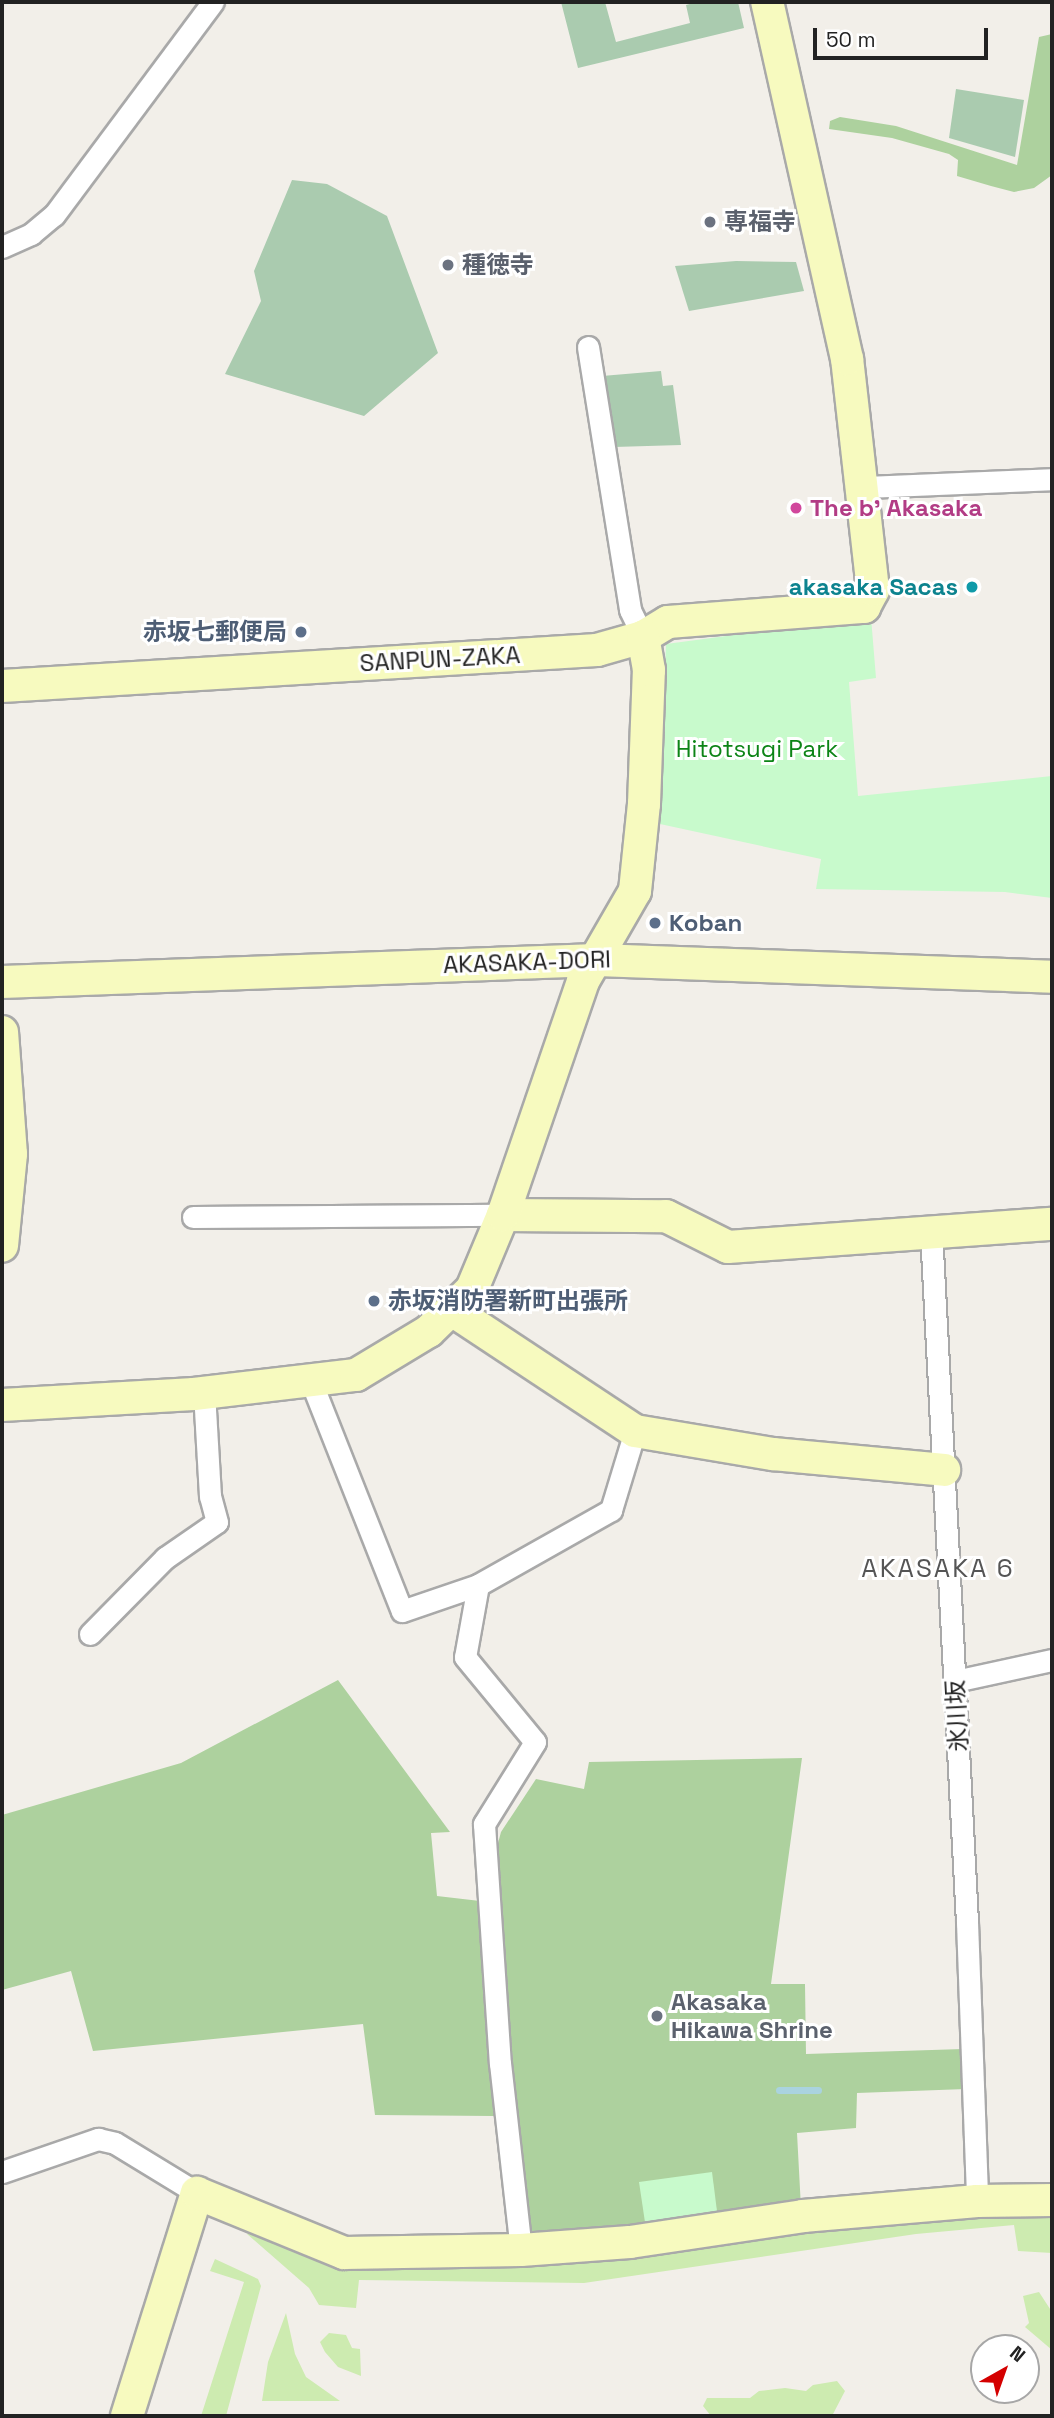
<!DOCTYPE html>
<meta charset="utf-8">
<style>
body{margin:0}
#map{position:relative;width:1054px;height:2418px;overflow:hidden;background:#f2efe9;font-family:"Space Grotesk","Noto Sans JP",sans-serif}
div>[style]{position:absolute}
.grass>*{inset:0;background:#cdebb0}
.forest>*{inset:0;background:#add19e}
.cemetery>*{inset:0;background:#aacbaf}
.park>*{inset:0;background:#c8facc}
.stream>*{height:7px;margin:-3.5px;padding:0 3.5px;transform-origin:3.5px;border-radius:3.5px;background:#aad3df}
.roads{filter:drop-shadow(2px 0 #a9a9a9) drop-shadow(-2px 0 #a9a9a9) drop-shadow(0 2px #a9a9a9) drop-shadow(0 -2px #a9a9a9)}
.street>*{height:21px;margin:-10.5px;padding:0 10.5px;transform-origin:10.5px;border-radius:10.5px;background:#fff}
.secondary>*{height:32px;margin:-16px;padding:0 16px;transform-origin:16px;border-radius:16px;background:#f7fabf}
.dots>*{width:19px;height:19px;translate:-50% -50%;box-sizing:border-box;border:4px solid #fff;border-radius:50%}
span{translate:-50% -50%;white-space:nowrap;text-align:center;line-height:1.15;-webkit-text-stroke:6px #fff;paint-order:stroke}
.worship-label{font-size:24px;color:#5b616d;font-weight:700}
.left{translate:0 -50%;text-align:left}
.hotel-label{font-size:24px;color:#b23c85;font-weight:700}
.culture-label{font-size:24px;color:#0d838f;font-weight:700}
.right{translate:-100% -50%;text-align:right}
.service-label{font-size:24px;color:#4e5e75;font-weight:700}
.street-label{font-size:24px;color:#222}
.park-label{font-size:24px;color:#0c8416}
.neighbourhood-label{font-size:26px;color:#555;letter-spacing:2px}
.frame{position:absolute;inset:0;border:4px solid #222;pointer-events:none}
.north{position:absolute;left:970px;top:2334px;width:70px;height:70px;box-sizing:border-box;background:#fff;border:2px solid #a7a7a7;border-radius:50%;rotate:40deg;font-size:19px;font-weight:700;line-height:28px;text-align:center;color:#222}
.north::after{content:'';display:block;margin:auto;width:24px;height:32px;background:#d40000;clip-path:polygon(50% 0,100% 100%,50% 72%,0 100%)}
.scale{position:absolute;left:813px;top:28px;width:175px;height:32px;box-sizing:border-box;border:4px solid #222;border-top:0;padding-left:9px;font-size:21px;line-height:24px;white-space:nowrap;color:#222;-webkit-text-stroke:5px #fff;paint-order:stroke}
</style>
<div id="map">
<div class="grass">
<i style="clip-path:polygon(968px 2211px,1052px 2215px,1052px 2253px,1018px 2251px,1014px 2225px,916px 2234px,584px 2283px,359px 2280px,356px 2308px,319px 2305px,309px 2288px,247px 2234px,253px 2232px,351px 2265px)"></i>
<i style="clip-path:polygon(215px 2259px,258px 2279px,261px 2286px,226px 2416px,201px 2416px,244px 2282px,210px 2271px)"></i>
<i style="clip-path:polygon(1039px 2292px,1052px 2312px,1052px 2350px,1025px 2327px,1029px 2323px,1023px 2296px)"></i>
<i style="clip-path:polygon(286px 2313px,295px 2354px,306px 2377px,340px 2401px,262px 2401px,268px 2362px)"></i>
<i style="clip-path:polygon(329px 2333px,346px 2335px,352px 2348px,360px 2349px,361px 2376px,338px 2367px,325px 2352px,320px 2342px)"></i>
<i style="clip-path:polygon(837px 2381px,845px 2391px,832px 2416px,711px 2416px,703px 2406px,707px 2398px,750px 2398px,759px 2391px,785px 2388px,806px 2391px,813px 2385px)"></i>
</div>
<div class="forest">
<i style="clip-path:polygon(1052px 34px,1052px 175px,1034px 188px,1014px 192px,991px 186px,957px 176px,958px 160px,949px 154px,892px 138px,829px 129px,830px 121px,840px 117px,896px 126px,1017px 165px,1039px 37px)"></i>
<i style="clip-path:polygon(338px 1680px,450px 1832px,431px 1833px,437px 1896px,480px 1901px,494px 2116px,375px 2115px,363px 2024px,93px 2051px,71px 1971px,2px 1990px,2px 1815px,181px 1763px)"></i>
<i style="clip-path:polygon(802px 1758px,771px 1984px,805px 1984px,806px 2054px,963px 2049px,966px 2089px,857px 2093px,856px 2128px,797px 2133px,801px 2208px,526px 2242px,497px 1847px,501px 1832px,536px 1779px,584px 1789px,589px 1762px)"></i>
</div>
<div class="cemetery">
<i style="clip-path:polygon(561px 2px,605px 2px,616px 42px,690px 23px,686px 5px,697px 2px,738px 2px,744px 28px,578px 68px)"></i>
<i style="clip-path:polygon(956px 89px,1024px 100px,1015px 157px,949px 138px)"></i>
<i style="clip-path:polygon(292px 180px,327px 184px,387px 216px,438px 353px,364px 416px,225px 374px,261px 301px,254px 271px)"></i>
<i style="clip-path:polygon(736px 261px,796px 262px,804px 291px,689px 311px,675px 266px)"></i>
<i style="clip-path:polygon(661px 371px,663px 386px,673px 385px,681px 445px,614px 447px,602px 376px)"></i>
</div>
<div class="park">
<i style="clip-path:polygon(871px 617px,876px 678px,849px 682px,858px 796px,1052px 776px,1052px 898px,1005px 892px,816px 889px,821px 859px,660px 824px,666px 644px)"></i>
<i style="clip-path:polygon(712px 2172px,718px 2219px,646px 2229px,639px 2182px)"></i>
</div>
<div class="stream">
<i style="left:779px;top:2090px;width:39px"></i>
</div>
<div class="roads">
<div class="street">
<i style="left:2px;top:247px;width:32px;rotate:-24deg"></i>
<i style="left:31px;top:234px;width:30px;rotate:-40deg"></i>
<i style="left:54px;top:215px;width:266px;rotate:-53.3deg"></i>
<i style="left:588px;top:347px;width:266px;rotate:80.9deg"></i>
<i style="left:630px;top:610px;width:30px;rotate:64deg"></i>
<i style="left:864px;top:487px;width:188px;rotate:-2.4deg"></i>
<i style="left:193px;top:1217px;width:310px;rotate:-0.4deg"></i>
<i style="left:931px;top:1231px;width:692px;rotate:87.02deg"></i>
<i style="left:967px;top:1922px;width:279px;rotate:87.9deg"></i>
<i style="left:312px;top:1384px;width:244px;rotate:68.4deg"></i>
<i style="left:402px;top:1611px;width:80px;rotate:-18.9deg"></i>
<i style="left:478px;top:1585px;width:153px;rotate:-29.4deg"></i>
<i style="left:611px;top:1510px;width:83px;rotate:-73.1deg"></i>
<i style="left:478px;top:1585px;width:73px;rotate:100.2deg"></i>
<i style="left:465px;top:1657px;width:110px;rotate:50.5deg"></i>
<i style="left:535px;top:1742px;width:97px;rotate:121.9deg"></i>
<i style="left:484px;top:1824px;width:240px;rotate:86.2deg"></i>
<i style="left:500px;top:2063px;width:188px;rotate:83.6deg"></i>
<i style="left:90px;top:1634px;width:107px;rotate:-45.4deg"></i>
<i style="left:165px;top:1558px;width:63px;rotate:-34.7deg"></i>
<i style="left:217px;top:1522px;width:27px;rotate:-105deg"></i>
<i style="left:210px;top:1496px;width:103px;rotate:-93.3deg"></i>
<i style="left:955px;top:1681px;width:99px;rotate:-12.2deg"></i>
<i style="left:2px;top:2172px;width:102px;rotate:-19deg"></i>
<i style="left:98px;top:2139px;width:17px;rotate:13deg"></i>
<i style="left:115px;top:2143px;width:96px;rotate:31.4deg"></i>
</div>
<div class="secondary">
<i style="left:2px;top:686px;width:596px;rotate:-3.46deg"></i>
<i style="left:597px;top:650px;width:48px;rotate:-15.8deg"></i>
<i style="left:643px;top:637px;width:29px;rotate:-31deg"></i>
<i style="left:668px;top:622px;width:197px;rotate:-4.4deg"></i>
<i style="left:864px;top:607px;width:19px;rotate:-62deg"></i>
<i style="left:873px;top:590px;width:232px;rotate:-96.4deg"></i>
<i style="left:847px;top:359px;width:366px;rotate:-102.6deg"></i>
<i style="left:2px;top:982px;width:595px;rotate:-2.12deg"></i>
<i style="left:597px;top:960px;width:455px;rotate:2.1deg"></i>
<i style="left:2px;top:1032px;width:122px;rotate:85.8deg"></i>
<i style="left:11px;top:1154px;width:92px;rotate:95.6deg"></i>
<i style="left:503px;top:1215px;width:163px;rotate:0.4deg"></i>
<i style="left:666px;top:1216px;width:69px;rotate:26.6deg"></i>
<i style="left:728px;top:1247px;width:325px;rotate:-4.1deg"></i>
<i style="left:452px;top:1310px;width:219px;rotate:33.5deg"></i>
<i style="left:635px;top:1431px;width:140px;rotate:9.5deg"></i>
<i style="left:773px;top:1454px;width:172px;rotate:5.3deg"></i>
<i style="left:2px;top:1405px;width:192px;rotate:-3.3deg"></i>
<i style="left:194px;top:1394px;width:163px;rotate:-6.7deg"></i>
<i style="left:356px;top:1375px;width:85px;rotate:-31.1deg"></i>
<i style="left:429px;top:1331px;width:60px;rotate:-44.3deg"></i>
<i style="left:472px;top:1289px;width:80px;rotate:-67.3deg"></i>
<i style="left:503px;top:1215px;width:247px;rotate:-71.1deg"></i>
<i style="left:583px;top:981px;width:104px;rotate:-60deg"></i>
<i style="left:635px;top:891px;width:87px;rotate:-84.1deg"></i>
<i style="left:644px;top:804px;width:134px;rotate:-87.9deg"></i>
<i style="left:649px;top:670px;width:34px;rotate:-100deg"></i>
<i style="left:127px;top:2416px;width:234px;rotate:-72.6deg"></i>
<i style="left:197px;top:2193px;width:159px;rotate:22.2deg"></i>
<i style="left:344px;top:2253px;width:177px;rotate:-1deg"></i>
<i style="left:521px;top:2250px;width:109px;rotate:-4.2deg"></i>
<i style="left:630px;top:2242px;width:175px;rotate:-8.5deg"></i>
<i style="left:803px;top:2216px;width:175px;rotate:-4.9deg"></i>
<i style="left:977px;top:2201px;width:75px;rotate:-0.8deg"></i>
</div>
</div>
<div class="dots">
<i style="left:710px;top:222px;background:#6b7280"></i>
<i style="left:448px;top:265px;background:#6b7280"></i>
<i style="left:796px;top:508px;background:#d1479c"></i>
<i style="left:972px;top:587px;background:#0f9aa8"></i>
<i style="left:301px;top:632px;background:#5c6f8a"></i>
<i style="left:655px;top:923px;background:#5c6f8a"></i>
<i style="left:374px;top:1301px;background:#5c6f8a"></i>
<i style="left:657px;top:2016px;background:#6b7280"></i>
</div>
<div class="worship-label">
<span class="left" style="left:724px;top:222px">専福寺</span>
<span class="left" style="left:462px;top:265px">種徳寺</span>
<span class="left" style="left:671px;top:2016px">Akasaka<br>Hikawa Shrine</span>
</div>
<div class="hotel-label">
<span class="left" style="left:810px;top:508px">The b' Akasaka</span>
</div>
<div class="culture-label">
<span class="right" style="left:958px;top:587px">akasaka Sacas</span>
</div>
<div class="service-label">
<span class="right" style="left:287px;top:632px">赤坂七郵便局</span>
<span class="left" style="left:669px;top:923px">Koban</span>
<span class="left" style="left:388px;top:1301px">赤坂消防署新町出張所</span>
</div>
<div class="street-label">
<span style="left:440px;top:659px;rotate:-3deg">SANPUN-ZAKA</span>
<span style="left:527px;top:962px;rotate:-2deg">AKASAKA-DORI</span>
<span style="left:957px;top:1716px;rotate:-93deg">氷川坂</span>
</div>
<div class="park-label">
<span style="left:757px;top:749px">Hitotsugi Park</span>
</div>
<div class="neighbourhood-label">
<span style="left:938px;top:1569px">AKASAKA 6</span>
</div>
<div class="frame"></div>
<div class="north">N</div>
<div class="scale">50 m</div>
</div>
